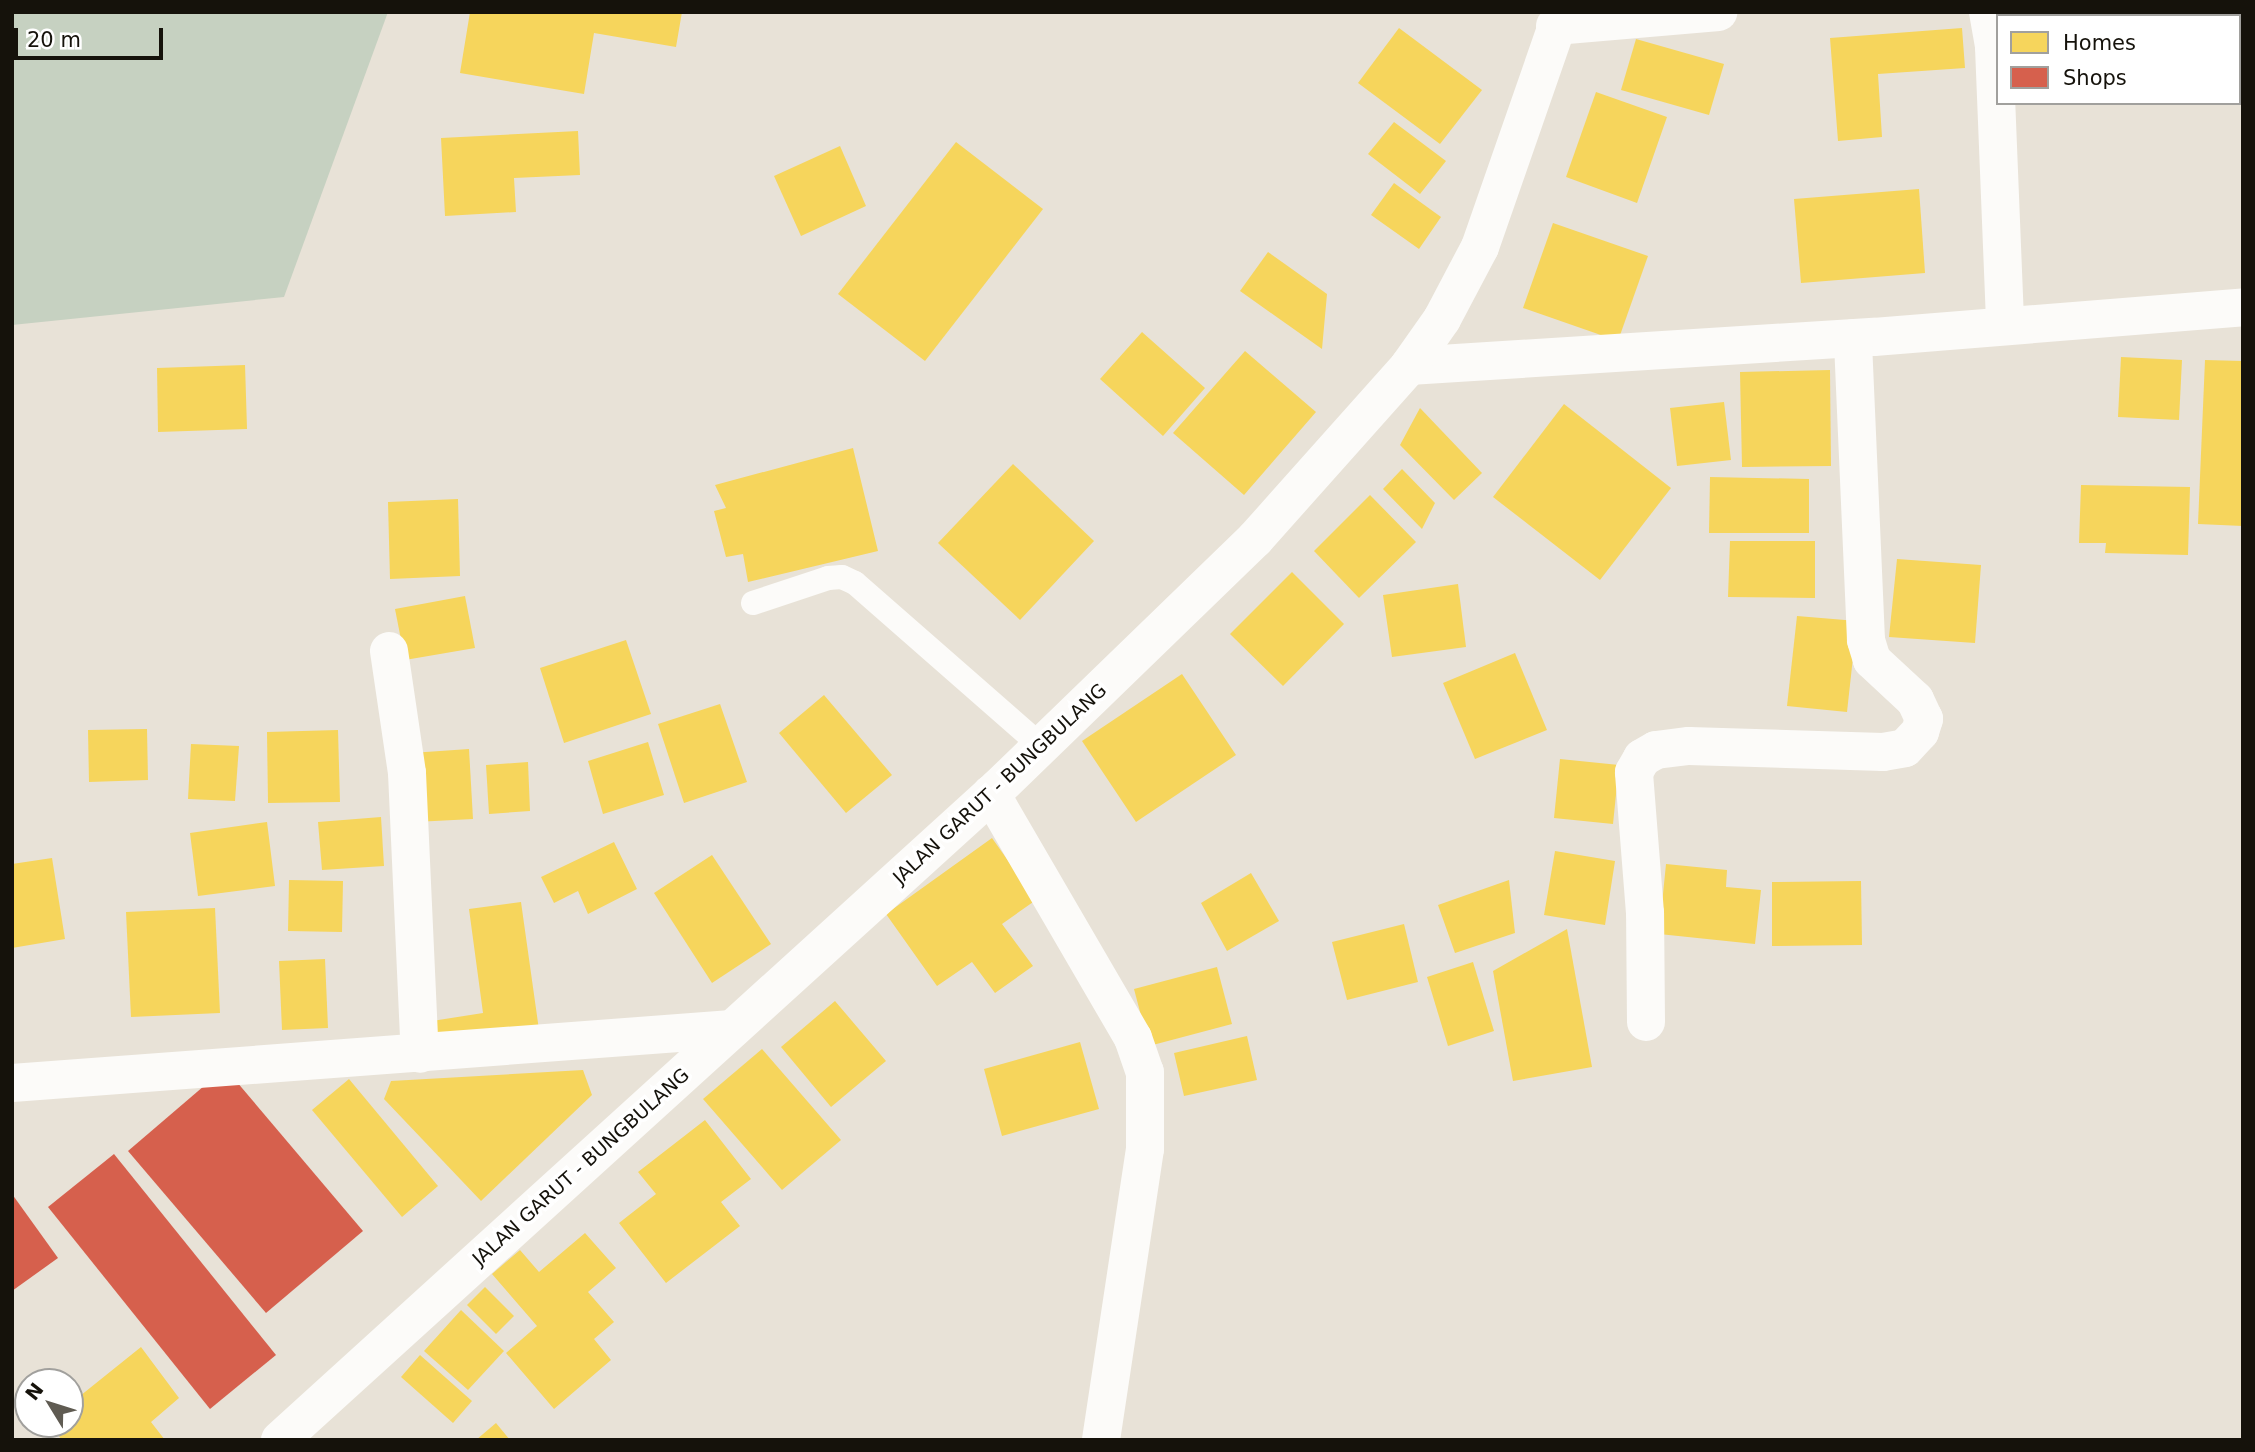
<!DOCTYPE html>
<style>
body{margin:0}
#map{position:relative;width:2255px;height:1452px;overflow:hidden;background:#e8e2d7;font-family:"DejaVu Sans",sans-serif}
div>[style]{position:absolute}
.green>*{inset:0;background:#c6d1c1}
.homes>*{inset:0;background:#f6d55c}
.shops>*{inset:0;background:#d6604d}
.lane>*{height:24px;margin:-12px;padding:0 12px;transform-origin:12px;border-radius:12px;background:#fcfbf9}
.street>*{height:38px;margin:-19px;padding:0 19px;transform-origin:19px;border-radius:19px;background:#fcfbf9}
.primary>*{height:38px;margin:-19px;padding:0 19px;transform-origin:19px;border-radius:19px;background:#fcfbf9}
span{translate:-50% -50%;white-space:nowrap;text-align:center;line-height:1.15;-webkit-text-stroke:7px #fff;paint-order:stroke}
.street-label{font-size:19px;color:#15120b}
.frame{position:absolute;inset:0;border:14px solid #15120b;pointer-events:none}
.legend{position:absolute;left:1996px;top:14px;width:245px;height:91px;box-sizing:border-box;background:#fff;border:2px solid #a1a09d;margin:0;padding:9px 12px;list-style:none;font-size:21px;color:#15120b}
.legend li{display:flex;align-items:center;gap:14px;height:35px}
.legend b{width:35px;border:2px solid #a1a09d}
.north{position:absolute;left:14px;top:1368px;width:70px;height:70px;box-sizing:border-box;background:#fff;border:2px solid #a1a09d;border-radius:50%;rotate:308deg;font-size:19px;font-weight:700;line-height:28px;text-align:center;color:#15120b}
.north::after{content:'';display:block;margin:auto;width:24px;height:32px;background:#5f5b52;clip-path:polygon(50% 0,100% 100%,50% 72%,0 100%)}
.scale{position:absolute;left:14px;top:28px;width:149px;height:32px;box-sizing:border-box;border:4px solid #15120b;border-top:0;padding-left:9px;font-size:21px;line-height:24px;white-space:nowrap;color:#15120b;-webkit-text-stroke:5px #fff;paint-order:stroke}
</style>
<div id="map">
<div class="green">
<i style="clip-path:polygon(12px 12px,388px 12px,284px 297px,12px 325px)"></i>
</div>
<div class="homes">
<i style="clip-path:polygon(470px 12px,682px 12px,676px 47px,594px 33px,584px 94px,460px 73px)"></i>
<i style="clip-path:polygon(1399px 28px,1482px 90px,1440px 144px,1358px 83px)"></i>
<i style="clip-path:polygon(1962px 28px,1965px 68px,1878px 74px,1882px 137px,1838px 141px,1830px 38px)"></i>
<i style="clip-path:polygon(1636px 39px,1724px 64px,1709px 115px,1621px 90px)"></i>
<i style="clip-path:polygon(1596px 92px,1667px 117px,1637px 203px,1566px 177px)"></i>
<i style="clip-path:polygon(1394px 122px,1446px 161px,1420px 194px,1368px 154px)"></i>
<i style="clip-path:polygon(578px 131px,580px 175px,514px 178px,516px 212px,445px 216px,441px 138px)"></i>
<i style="clip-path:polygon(956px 142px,1043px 209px,925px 361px,838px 294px)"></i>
<i style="clip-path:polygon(840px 146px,866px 206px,801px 236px,774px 176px)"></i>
<i style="clip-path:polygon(1394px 183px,1441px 217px,1419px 249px,1371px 215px)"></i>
<i style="clip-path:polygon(1919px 189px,1925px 273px,1801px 283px,1794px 199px)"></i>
<i style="clip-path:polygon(1553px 223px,1648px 256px,1618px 341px,1523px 308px)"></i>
<i style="clip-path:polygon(1268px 252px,1327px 294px,1322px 349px,1240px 291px)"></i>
<i style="clip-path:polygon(1142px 332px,1205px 388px,1163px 436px,1100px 379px)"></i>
<i style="clip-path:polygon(1245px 351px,1316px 412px,1244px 495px,1173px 433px)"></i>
<i style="clip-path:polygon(2121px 357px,2182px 360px,2179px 420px,2118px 417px)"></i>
<i style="clip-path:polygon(2205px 360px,2243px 361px,2243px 526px,2198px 524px)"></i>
<i style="clip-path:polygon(245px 365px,247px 429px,158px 432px,157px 368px)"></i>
<i style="clip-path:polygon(1830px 370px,1831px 466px,1742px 467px,1740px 372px)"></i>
<i style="clip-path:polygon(1724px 402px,1731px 460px,1677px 466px,1670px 408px)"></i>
<i style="clip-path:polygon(1564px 404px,1671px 488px,1600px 580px,1493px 497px)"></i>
<i style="clip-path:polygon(1420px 408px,1482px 473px,1454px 500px,1400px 445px)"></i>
<i style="clip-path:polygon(853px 448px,878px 551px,748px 582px,743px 554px,726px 557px,714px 511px,726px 508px,715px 485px)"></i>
<i style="clip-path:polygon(1013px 464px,1094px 541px,1020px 620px,938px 543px)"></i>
<i style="clip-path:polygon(1402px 469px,1435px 503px,1422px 529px,1383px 489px)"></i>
<i style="clip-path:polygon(1710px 477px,1809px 479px,1809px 533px,1709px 533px)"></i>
<i style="clip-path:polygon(2081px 485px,2190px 487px,2188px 555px,2105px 553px,2106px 543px,2079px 543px)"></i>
<i style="clip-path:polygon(1370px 495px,1416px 542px,1359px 598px,1314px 551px)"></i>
<i style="clip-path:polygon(458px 499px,460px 576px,390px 579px,388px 502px)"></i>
<i style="clip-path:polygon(1730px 541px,1815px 541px,1815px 598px,1728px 597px)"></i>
<i style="clip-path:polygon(1897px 559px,1981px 565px,1975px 643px,1889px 637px)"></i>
<i style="clip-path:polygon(1292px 572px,1344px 624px,1283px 686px,1230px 634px)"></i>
<i style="clip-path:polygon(1458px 584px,1466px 647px,1392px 657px,1383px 595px)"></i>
<i style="clip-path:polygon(465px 596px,475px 648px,405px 660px,395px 609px)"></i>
<i style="clip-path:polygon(1797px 616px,1857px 621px,1847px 712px,1787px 706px)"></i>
<i style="clip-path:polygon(626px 640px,651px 714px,564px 743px,540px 668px)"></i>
<i style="clip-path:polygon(1515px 653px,1547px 730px,1475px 759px,1443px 683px)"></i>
<i style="clip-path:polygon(1182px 674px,1236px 755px,1136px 822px,1082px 741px)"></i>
<i style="clip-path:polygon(824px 695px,892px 775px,846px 813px,779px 733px)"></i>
<i style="clip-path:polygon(720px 704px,747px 782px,684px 803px,658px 724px)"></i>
<i style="clip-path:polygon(147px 729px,148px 780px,89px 782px,88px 730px)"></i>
<i style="clip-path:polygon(338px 730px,340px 802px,268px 803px,267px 732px)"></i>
<i style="clip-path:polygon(648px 742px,664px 795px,603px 814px,588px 761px)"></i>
<i style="clip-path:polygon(191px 744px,239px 746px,235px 801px,188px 799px)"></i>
<i style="clip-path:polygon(469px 749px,473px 819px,415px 822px,411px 753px)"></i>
<i style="clip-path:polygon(1560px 759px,1619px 765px,1613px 824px,1554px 818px)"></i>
<i style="clip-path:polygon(528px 762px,530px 811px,489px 814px,486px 765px)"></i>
<i style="clip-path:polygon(381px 817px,384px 866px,322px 870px,318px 822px)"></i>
<i style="clip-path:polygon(267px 822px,275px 886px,198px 896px,190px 833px)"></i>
<i style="clip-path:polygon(992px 838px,1036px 900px,1002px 924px,1033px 966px,995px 993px,972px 962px,937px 986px,886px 914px)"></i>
<i style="clip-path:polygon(614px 842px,637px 889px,588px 914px,578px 891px,554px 903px,541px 877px)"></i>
<i style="clip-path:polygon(1555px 851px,1615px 861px,1605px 925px,1544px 915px)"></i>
<i style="clip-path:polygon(712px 855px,771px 944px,712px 983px,654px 893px)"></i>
<i style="clip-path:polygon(52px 858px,65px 939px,12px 948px,12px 864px)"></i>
<i style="clip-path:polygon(1666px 864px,1727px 870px,1726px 887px,1761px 890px,1755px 944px,1659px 934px)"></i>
<i style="clip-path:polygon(1251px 873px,1279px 921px,1227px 951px,1201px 903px)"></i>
<i style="clip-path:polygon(289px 880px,343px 881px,342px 932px,288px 931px)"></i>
<i style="clip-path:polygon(1509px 880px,1515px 933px,1455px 953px,1438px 905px)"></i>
<i style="clip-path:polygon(1861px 881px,1862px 945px,1772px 946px,1772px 882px)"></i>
<i style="clip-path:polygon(521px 902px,539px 1030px,435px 1045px,432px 1021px,483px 1013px,469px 909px)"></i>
<i style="clip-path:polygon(215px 908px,220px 1013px,131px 1017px,126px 912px)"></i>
<i style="clip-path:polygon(1404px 924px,1418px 982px,1347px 1000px,1332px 942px)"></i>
<i style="clip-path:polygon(1567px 929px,1592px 1067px,1513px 1081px,1493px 971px)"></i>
<i style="clip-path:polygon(325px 959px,328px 1028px,282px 1030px,279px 961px)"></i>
<i style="clip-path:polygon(1473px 962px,1494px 1031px,1448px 1046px,1427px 977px)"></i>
<i style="clip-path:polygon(1217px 967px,1232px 1024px,1149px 1046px,1134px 989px)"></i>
<i style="clip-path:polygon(835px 1001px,886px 1061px,831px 1107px,781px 1047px)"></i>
<i style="clip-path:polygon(1247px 1036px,1257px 1080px,1184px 1096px,1174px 1053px)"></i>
<i style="clip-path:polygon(1080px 1042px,1099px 1109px,1002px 1136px,984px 1069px)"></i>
<i style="clip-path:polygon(762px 1049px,841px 1140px,782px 1190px,703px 1099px)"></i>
<i style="clip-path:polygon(583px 1070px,592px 1095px,481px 1201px,384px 1099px,391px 1081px)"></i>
<i style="clip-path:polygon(349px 1079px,438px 1186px,402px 1217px,312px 1110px)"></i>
<i style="clip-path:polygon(705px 1120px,751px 1179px,721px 1202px,740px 1226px,666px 1283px,619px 1223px,656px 1194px,638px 1172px)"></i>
<i style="clip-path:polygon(585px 1233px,616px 1268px,588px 1292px,614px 1322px,594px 1339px,611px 1360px,554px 1409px,506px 1353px,537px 1326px,492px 1274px,520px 1250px,539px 1272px)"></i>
<i style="clip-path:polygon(485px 1287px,514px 1316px,496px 1334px,467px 1305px)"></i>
<i style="clip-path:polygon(461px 1310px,504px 1351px,468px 1390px,424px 1351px)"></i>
<i style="clip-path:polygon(141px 1347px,179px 1398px,151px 1422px,165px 1440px,62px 1440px,49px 1424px,70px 1424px,70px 1404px)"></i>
<i style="clip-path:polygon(420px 1355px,472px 1401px,453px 1423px,401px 1377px)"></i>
<i style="clip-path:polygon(496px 1423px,510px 1440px,476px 1440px)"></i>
</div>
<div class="shops">
<i style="clip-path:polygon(225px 1068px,363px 1231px,266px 1313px,128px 1151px)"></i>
<i style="clip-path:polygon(114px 1154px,276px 1355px,210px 1409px,48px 1207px)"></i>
<i style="clip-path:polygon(12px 1194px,58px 1258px,12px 1291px)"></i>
</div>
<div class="lane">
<i style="left:753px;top:603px;width:79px;rotate:-18.4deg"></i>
<i style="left:828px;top:578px;width:14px;rotate:-4deg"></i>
<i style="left:842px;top:577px;width:14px;rotate:25deg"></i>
<i style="left:855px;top:583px;width:247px;rotate:41.2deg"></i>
</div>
<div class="street">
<i style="left:1988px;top:12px;width:36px;rotate:80deg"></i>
<i style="left:1994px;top:47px;width:277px;rotate:87.7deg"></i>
<i style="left:1555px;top:26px;width:164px;rotate:-4.9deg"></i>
<i style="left:1409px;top:366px;width:466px;rotate:-3.6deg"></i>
<i style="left:1874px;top:337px;width:370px;rotate:-4.6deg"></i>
<i style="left:389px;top:651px;width:123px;rotate:81.6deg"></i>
<i style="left:407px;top:773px;width:281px;rotate:87.4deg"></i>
<i style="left:991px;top:794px;width:282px;rotate:59.8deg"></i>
<i style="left:1133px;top:1038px;width:36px;rotate:71deg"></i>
<i style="left:1145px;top:1072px;width:77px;rotate:90deg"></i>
<i style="left:1145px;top:1149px;width:294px;rotate:98.6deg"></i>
<i style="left:1646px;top:1022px;width:109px;rotate:-90.5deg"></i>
<i style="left:1645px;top:913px;width:141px;rotate:-94.5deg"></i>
<i style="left:1634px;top:772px;width:16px;rotate:-60deg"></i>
<i style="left:1642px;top:758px;width:16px;rotate:-30deg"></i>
<i style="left:1656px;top:750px;width:33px;rotate:-7deg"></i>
<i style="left:1689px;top:746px;width:194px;rotate:1.8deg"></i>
<i style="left:1883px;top:752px;width:22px;rotate:-10deg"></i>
<i style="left:1905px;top:748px;width:22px;rotate:-47deg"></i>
<i style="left:1920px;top:732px;width:14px;rotate:-73deg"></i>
<i style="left:1924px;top:719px;width:21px;rotate:-115deg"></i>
<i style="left:1915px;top:700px;width:59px;rotate:-137.1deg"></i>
<i style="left:1872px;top:660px;width:21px;rotate:-107deg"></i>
<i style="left:1866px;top:640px;width:302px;rotate:-92.5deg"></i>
<i style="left:12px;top:1083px;width:722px;rotate:-4.29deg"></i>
</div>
<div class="primary">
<i style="left:280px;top:1440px;width:970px;rotate:-42.24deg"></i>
<i style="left:998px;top:788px;width:358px;rotate:-44.1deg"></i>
<i style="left:1255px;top:539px;width:232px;rotate:-48.3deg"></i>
<i style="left:1409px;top:366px;width:57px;rotate:-54.9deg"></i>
<i style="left:1442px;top:319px;width:81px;rotate:-62.2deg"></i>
<i style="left:1480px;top:247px;width:249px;rotate:-70.8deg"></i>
</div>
<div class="street-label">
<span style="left:1000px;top:784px;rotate:-43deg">JALAN GARUT - BUNGBULANG</span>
<span style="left:581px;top:1167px;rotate:-42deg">JALAN GARUT - BUNGBULANG</span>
</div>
<div class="frame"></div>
<ul class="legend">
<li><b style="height:19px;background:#f6d55c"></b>Homes</li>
<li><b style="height:19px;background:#d6604d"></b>Shops</li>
</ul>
<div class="north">N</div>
<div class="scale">20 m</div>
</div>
